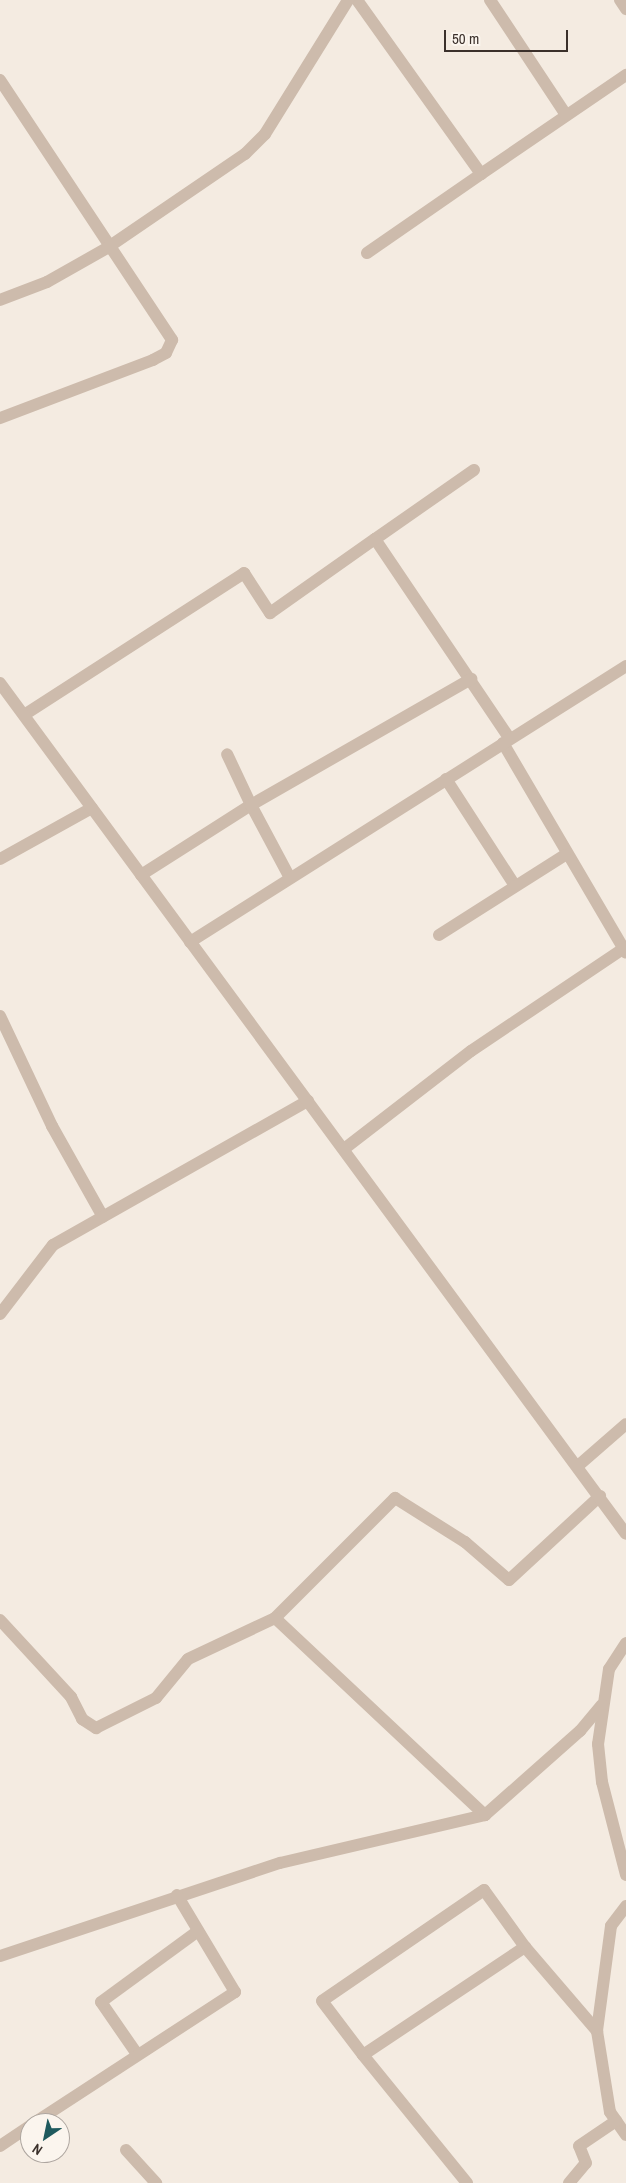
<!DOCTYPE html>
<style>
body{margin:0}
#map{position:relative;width:626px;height:2183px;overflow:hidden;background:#f4ebe1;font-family:"Archivo Narrow",sans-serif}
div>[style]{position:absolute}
.minor>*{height:12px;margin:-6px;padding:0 6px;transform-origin:6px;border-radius:6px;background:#cdbbac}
.tertiary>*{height:12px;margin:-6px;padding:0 6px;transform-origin:6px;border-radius:6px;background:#cdbbac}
span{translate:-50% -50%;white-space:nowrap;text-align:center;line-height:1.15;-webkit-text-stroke:4px #fbf5ee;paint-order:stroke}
.north{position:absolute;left:20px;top:2113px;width:50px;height:50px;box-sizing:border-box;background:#fbf5ee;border:1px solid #aea6a0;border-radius:50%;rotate:214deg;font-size:14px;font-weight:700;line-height:20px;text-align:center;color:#3b302b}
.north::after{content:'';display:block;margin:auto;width:18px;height:22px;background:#1f5a5e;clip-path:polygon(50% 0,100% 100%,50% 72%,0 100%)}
.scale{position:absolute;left:444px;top:30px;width:124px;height:22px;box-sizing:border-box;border:2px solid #3b302b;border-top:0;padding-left:6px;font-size:15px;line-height:18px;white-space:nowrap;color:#3b302b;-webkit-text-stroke:4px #fbf5ee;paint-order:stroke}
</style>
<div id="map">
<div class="minor">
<i style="left:357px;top:0;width:214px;rotate:54.5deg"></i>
<i style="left:481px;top:174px;width:176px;rotate:-34.3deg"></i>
<i style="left:490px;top:0;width:138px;rotate:56.5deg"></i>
<i style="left:620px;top:0;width:11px;rotate:56deg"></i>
<i style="left:0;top:80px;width:312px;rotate:56.5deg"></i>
<i style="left:172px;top:340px;width:14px;rotate:115deg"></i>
<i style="left:166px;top:353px;width:15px;rotate:152deg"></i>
<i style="left:153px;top:360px;width:164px;rotate:159.2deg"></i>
<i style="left:367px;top:253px;width:139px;rotate:-34.7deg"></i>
<i style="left:0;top:300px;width:50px;rotate:-21deg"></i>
<i style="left:47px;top:282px;width:69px;rotate:-29.5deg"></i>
<i style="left:107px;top:248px;width:167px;rotate:-34.3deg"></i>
<i style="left:245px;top:154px;width:28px;rotate:-45deg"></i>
<i style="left:265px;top:134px;width:158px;rotate:-58.2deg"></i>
<i style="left:474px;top:470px;width:121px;rotate:145.1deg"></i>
<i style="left:375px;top:539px;width:241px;rotate:56deg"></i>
<i style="left:24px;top:715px;width:262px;rotate:-32.8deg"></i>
<i style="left:244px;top:573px;width:48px;rotate:57deg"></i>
<i style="left:270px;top:613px;width:128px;rotate:-35.2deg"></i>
<i style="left:503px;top:743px;width:243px;rotate:59.6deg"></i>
<i style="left:446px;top:779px;width:125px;rotate:57.1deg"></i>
<i style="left:0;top:859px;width:105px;rotate:-29deg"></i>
<i style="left:141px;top:875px;width:130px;rotate:-32.5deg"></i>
<i style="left:251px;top:805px;width:56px;rotate:-115.2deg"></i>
<i style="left:290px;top:878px;width:83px;rotate:-118.1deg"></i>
<i style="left:251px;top:805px;width:254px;rotate:-29.8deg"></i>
<i style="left:439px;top:935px;width:149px;rotate:-32.4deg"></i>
<i style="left:190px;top:942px;width:516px;rotate:-32.33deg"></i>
<i style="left:0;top:1016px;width:122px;rotate:64.7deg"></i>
<i style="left:52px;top:1126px;width:104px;rotate:60.7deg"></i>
<i style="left:344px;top:1149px;width:160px;rotate:-37.7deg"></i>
<i style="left:471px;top:1051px;width:183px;rotate:-33.9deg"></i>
<i style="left:0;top:1314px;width:87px;rotate:-52.5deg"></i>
<i style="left:53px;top:1245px;width:293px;rotate:-29.5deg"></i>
<i style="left:579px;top:1465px;width:62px;rotate:-41.1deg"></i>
<i style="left:275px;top:1618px;width:170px;rotate:-45deg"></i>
<i style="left:395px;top:1498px;width:83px;rotate:32.2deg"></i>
<i style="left:465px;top:1542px;width:58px;rotate:40.8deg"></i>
<i style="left:509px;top:1580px;width:124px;rotate:-42.7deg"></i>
<i style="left:0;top:1620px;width:105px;rotate:47.3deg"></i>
<i style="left:71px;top:1697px;width:25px;rotate:63deg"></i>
<i style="left:82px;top:1719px;width:17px;rotate:33deg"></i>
<i style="left:96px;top:1728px;width:67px;rotate:-26.6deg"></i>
<i style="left:156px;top:1698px;width:50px;rotate:-50.6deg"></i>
<i style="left:188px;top:1659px;width:96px;rotate:-25.2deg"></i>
<i style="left:275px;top:1618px;width:288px;rotate:43.2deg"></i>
<i style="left:626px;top:1643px;width:31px;rotate:123deg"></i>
<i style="left:609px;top:1669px;width:76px;rotate:98.3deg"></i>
<i style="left:598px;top:1744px;width:38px;rotate:84deg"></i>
<i style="left:602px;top:1782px;width:96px;rotate:75.5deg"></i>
<i style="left:626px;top:1906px;width:25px;rotate:127deg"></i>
<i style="left:611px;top:1926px;width:106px;rotate:97.6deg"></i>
<i style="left:597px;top:2031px;width:82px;rotate:80.9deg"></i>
<i style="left:610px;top:2112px;width:28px;rotate:55deg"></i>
<i style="left:525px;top:1947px;width:111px;rotate:49.4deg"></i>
<i style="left:0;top:1956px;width:295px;rotate:-18.4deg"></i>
<i style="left:280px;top:1863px;width:211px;rotate:-13.2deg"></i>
<i style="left:485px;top:1815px;width:127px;rotate:-41.5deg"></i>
<i style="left:580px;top:1731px;width:34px;rotate:-50deg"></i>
<i style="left:137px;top:2054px;width:63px;rotate:-124.7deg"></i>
<i style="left:101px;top:2002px;width:120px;rotate:-36.2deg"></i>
<i style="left:363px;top:2055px;width:195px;rotate:-33.7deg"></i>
<i style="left:525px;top:1947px;width:70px;rotate:-125.7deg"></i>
<i style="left:484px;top:1890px;width:196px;rotate:145.6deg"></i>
<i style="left:322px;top:2001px;width:68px;rotate:52.8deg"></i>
<i style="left:363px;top:2055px;width:165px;rotate:50.9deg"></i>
<i style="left:34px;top:2123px;width:240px;rotate:-33.1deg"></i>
<i style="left:235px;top:1992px;width:113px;rotate:-120.9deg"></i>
<i style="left:0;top:2146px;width:36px;rotate:-34deg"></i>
<i style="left:126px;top:2150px;width:45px;rotate:47.7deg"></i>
<i style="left:569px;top:2183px;width:26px;rotate:-50deg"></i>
<i style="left:586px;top:2163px;width:18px;rotate:-112deg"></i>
<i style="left:579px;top:2146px;width:45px;rotate:-34deg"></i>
</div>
<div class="tertiary">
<i style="left:0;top:683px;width:1056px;rotate:53.66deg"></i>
</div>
<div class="north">N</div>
<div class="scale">50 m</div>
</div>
